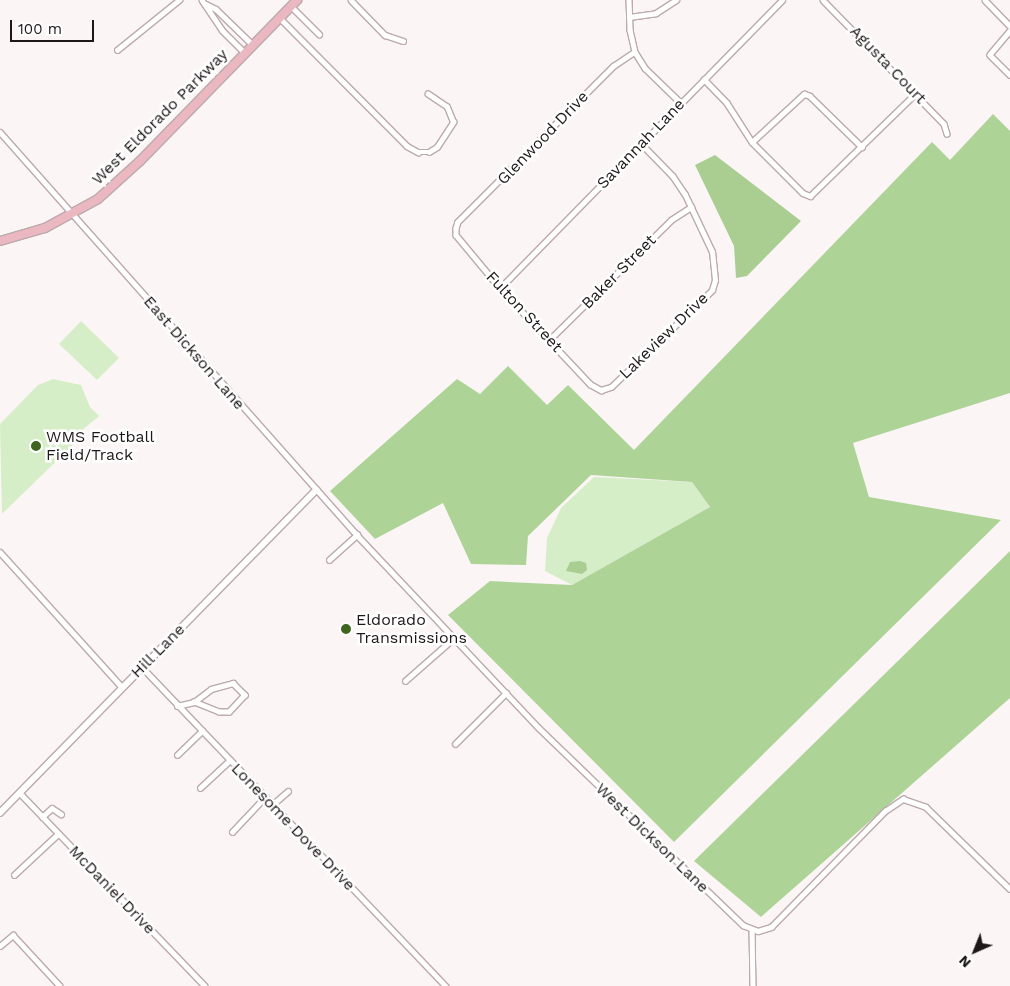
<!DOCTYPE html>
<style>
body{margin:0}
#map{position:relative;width:1010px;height:986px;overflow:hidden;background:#fcf5f6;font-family:"Work Sans",sans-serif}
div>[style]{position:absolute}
.green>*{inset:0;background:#d6eec7}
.forest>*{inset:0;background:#aed396}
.water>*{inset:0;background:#aace92}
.roads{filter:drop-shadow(1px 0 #bcaaad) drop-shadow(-1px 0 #bcaaad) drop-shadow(0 1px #bcaaad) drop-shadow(0 -1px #bcaaad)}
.minor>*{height:4.5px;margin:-2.25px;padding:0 2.25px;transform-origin:2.25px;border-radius:2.25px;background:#fff}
.tertiary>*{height:5.5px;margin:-2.75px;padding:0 2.75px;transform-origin:2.75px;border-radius:2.75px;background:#fff}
.primary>*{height:8px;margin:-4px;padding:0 4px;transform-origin:4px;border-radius:4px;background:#ebb8c2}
.dots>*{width:14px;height:14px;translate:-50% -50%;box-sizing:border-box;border:2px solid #fff;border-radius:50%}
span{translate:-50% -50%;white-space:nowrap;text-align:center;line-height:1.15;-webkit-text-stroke:5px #fff;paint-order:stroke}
.street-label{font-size:16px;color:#1d1718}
.poi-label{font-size:16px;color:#1d1718}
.left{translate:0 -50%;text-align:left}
.north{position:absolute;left:950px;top:926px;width:50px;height:50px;-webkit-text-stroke:4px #fff;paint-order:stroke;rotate:224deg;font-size:14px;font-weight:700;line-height:20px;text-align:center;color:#1d1718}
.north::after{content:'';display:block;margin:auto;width:18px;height:22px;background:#1d1718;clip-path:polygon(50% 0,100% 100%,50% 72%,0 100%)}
.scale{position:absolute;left:10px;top:20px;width:84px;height:22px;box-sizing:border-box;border:2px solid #1d1718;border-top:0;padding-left:6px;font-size:15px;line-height:18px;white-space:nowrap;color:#1d1718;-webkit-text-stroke:4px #fff;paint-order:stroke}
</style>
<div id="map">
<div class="green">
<i style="clip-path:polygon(81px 321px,119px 358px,97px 380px,59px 344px)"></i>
<i style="clip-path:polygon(53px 379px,81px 385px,90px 407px,99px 416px,81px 431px,79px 439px,2px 514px,0 424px,38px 385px)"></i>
<i style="clip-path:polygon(594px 477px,692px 482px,710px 507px,572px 585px,545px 571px,547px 538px,561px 508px)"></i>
</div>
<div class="forest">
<i style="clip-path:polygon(993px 114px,1010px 131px,1010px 393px,853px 443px,869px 497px,1001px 520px,674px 842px,448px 615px,490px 581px,572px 585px,710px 507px,692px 482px,591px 475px,528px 536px,526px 565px,471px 564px,443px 503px,375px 539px,330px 491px,457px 379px,480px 394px,508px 366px,547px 405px,568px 385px,634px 450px,932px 142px,950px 160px)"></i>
<i style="clip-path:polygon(1010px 551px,1010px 698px,761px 917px,694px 861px)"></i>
</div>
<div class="water">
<i style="clip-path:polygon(715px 155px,801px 221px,747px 276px,736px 278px,734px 246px,695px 165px)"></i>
<i style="clip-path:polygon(580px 561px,586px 563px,587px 570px,582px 574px,566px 571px,570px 562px)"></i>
</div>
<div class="roads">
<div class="minor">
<i style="left:202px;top:0;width:36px;rotate:56deg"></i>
<i style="left:222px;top:30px;width:31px;rotate:45deg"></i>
<i style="left:351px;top:0;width:49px;rotate:45.8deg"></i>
<i style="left:385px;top:35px;width:19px;rotate:18deg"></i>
<i style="left:629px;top:0;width:30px;rotate:88deg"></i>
<i style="left:630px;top:30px;width:23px;rotate:77deg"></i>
<i style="left:635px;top:52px;width:19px;rotate:58deg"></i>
<i style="left:645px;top:68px;width:50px;rotate:44.2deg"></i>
<i style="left:823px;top:0;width:173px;rotate:45.7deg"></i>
<i style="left:944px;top:124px;width:10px;rotate:73deg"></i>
<i style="left:985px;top:0;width:36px;rotate:46deg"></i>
<i style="left:206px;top:4px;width:11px;rotate:27deg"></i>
<i style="left:216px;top:9px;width:50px;rotate:44.2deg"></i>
<i style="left:291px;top:6px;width:40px;rotate:45deg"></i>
<i style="left:629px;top:17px;width:27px;rotate:-8deg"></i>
<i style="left:656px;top:13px;width:24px;rotate:-33deg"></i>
<i style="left:280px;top:18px;width:180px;rotate:45.2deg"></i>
<i style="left:407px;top:146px;width:13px;rotate:29deg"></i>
<i style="left:418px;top:152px;width:11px"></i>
<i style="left:429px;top:152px;width:9px;rotate:-32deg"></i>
<i style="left:437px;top:147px;width:30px;rotate:-57deg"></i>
<i style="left:453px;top:122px;width:16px;rotate:-112deg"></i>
<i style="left:447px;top:107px;width:23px;rotate:-146deg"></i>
<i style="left:1010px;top:31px;width:31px;rotate:130deg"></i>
<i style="left:990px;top:55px;width:28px;rotate:45deg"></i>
<i style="left:117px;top:50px;width:80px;rotate:-38.9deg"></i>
<i style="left:635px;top:52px;width:25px;rotate:146deg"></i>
<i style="left:614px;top:66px;width:221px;rotate:135deg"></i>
<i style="left:458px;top:222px;width:6px;rotate:108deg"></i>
<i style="left:456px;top:228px;width:7px;rotate:90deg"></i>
<i style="left:456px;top:235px;width:69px;rotate:50.3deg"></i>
<i style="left:500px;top:288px;width:132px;rotate:46.8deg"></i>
<i style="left:590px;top:384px;width:13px;rotate:29deg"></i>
<i style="left:601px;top:390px;width:10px;rotate:-17deg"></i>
<i style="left:611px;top:387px;width:140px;rotate:-43.8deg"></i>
<i style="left:712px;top:290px;width:10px;rotate:-73deg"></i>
<i style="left:715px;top:280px;width:28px;rotate:-96deg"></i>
<i style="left:712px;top:252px;width:63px;rotate:-115.3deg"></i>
<i style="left:685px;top:195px;width:22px;rotate:-124deg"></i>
<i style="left:673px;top:177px;width:46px;rotate:-134.1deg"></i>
<i style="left:704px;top:79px;width:33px;rotate:46deg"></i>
<i style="left:727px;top:103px;width:46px;rotate:57.3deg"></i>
<i style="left:752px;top:142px;width:72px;rotate:45deg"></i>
<i style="left:803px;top:193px;width:8px;rotate:23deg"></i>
<i style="left:810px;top:196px;width:145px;rotate:-44.2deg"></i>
<i style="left:0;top:132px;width:538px;rotate:48.46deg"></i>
<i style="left:357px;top:535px;width:265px;rotate:46.7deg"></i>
<i style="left:539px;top:728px;width:284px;rotate:44deg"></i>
<i style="left:743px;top:925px;width:16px;rotate:22deg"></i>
<i style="left:758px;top:931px;width:14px;rotate:-17deg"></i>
<i style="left:771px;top:927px;width:163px;rotate:-45.5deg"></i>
<i style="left:885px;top:811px;width:22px;rotate:-34deg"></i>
<i style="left:903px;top:799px;width:24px;rotate:19deg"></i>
<i style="left:926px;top:807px;width:117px;rotate:44.3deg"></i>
<i style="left:752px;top:142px;width:71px;rotate:-42.7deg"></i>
<i style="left:804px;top:94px;width:6px;rotate:18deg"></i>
<i style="left:810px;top:96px;width:73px;rotate:44.4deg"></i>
<i style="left:500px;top:288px;width:403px;rotate:-45.6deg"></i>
<i style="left:549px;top:340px;width:171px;rotate:-44.5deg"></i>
<i style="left:671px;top:220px;width:24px;rotate:-33deg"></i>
<i style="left:0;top:552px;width:182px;rotate:47.9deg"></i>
<i style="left:329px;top:560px;width:38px;rotate:-42deg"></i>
<i style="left:142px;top:667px;width:441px;rotate:46.4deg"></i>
<i style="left:405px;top:681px;width:67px;rotate:-41.3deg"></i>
<i style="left:233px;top:683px;width:17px;rotate:45deg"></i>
<i style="left:245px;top:695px;width:23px;rotate:133deg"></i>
<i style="left:229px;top:712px;width:10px;rotate:180deg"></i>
<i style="left:219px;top:712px;width:27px;rotate:-158deg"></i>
<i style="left:194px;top:702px;width:21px;rotate:-37deg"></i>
<i style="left:211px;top:689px;width:23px;rotate:-15deg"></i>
<i style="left:177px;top:706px;width:17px;rotate:-13deg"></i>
<i style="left:455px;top:744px;width:72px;rotate:-45deg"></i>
<i style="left:177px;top:755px;width:35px;rotate:-44deg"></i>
<i style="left:200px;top:788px;width:41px;rotate:-43deg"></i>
<i style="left:20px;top:793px;width:267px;rotate:46.2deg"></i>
<i style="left:272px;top:805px;width:21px;rotate:-41deg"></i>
<i style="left:42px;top:817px;width:13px;rotate:-42deg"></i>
<i style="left:52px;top:808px;width:11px;rotate:34deg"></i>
<i style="left:232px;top:832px;width:48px;rotate:-46.7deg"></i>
<i style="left:14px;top:875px;width:60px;rotate:-43deg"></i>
<i style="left:752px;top:929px;width:57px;rotate:89deg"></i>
<i style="left:0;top:946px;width:17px;rotate:-40deg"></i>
<i style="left:13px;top:935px;width:69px;rotate:47.3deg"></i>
</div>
<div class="tertiary">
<i style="left:0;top:813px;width:452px;rotate:-45.6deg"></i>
</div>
<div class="primary">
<i style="left:0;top:241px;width:47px;rotate:-16.1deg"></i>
<i style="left:45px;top:228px;width:60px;rotate:-28.7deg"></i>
<i style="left:98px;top:199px;width:57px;rotate:-42.1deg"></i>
<i style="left:140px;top:161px;width:225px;rotate:-45.7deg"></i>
</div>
</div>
<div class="dots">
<i style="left:36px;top:446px;background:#3f651f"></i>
<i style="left:346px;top:629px;background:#3f651f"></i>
</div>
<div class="street-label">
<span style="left:888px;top:65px;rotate:46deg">Agusta Court</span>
<span style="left:160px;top:117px;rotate:-45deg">West Eldorado Parkway</span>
<span style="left:543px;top:138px;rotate:-46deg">Glenwood Drive</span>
<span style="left:641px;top:144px;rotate:-46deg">Savannah Lane</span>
<span style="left:619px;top:272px;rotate:-45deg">Baker Street</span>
<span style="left:524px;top:312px;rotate:47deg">Fulton Street</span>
<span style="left:664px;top:336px;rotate:-44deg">Lakeview Drive</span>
<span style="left:194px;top:353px;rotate:49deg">East Dickson Lane</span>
<span style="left:158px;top:651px;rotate:-45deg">Hill Lane</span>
<span style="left:293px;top:827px;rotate:46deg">Lonesome Dove Drive</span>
<span style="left:652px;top:838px;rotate:44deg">West Dickson Lane</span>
<span style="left:112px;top:890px;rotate:46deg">McDaniel Drive</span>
</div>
<div class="poi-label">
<span class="left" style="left:46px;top:446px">WMS Football<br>Field/Track</span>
<span class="left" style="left:356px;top:629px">Eldorado<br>Transmissions</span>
</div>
<div class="north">N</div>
<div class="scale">100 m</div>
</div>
